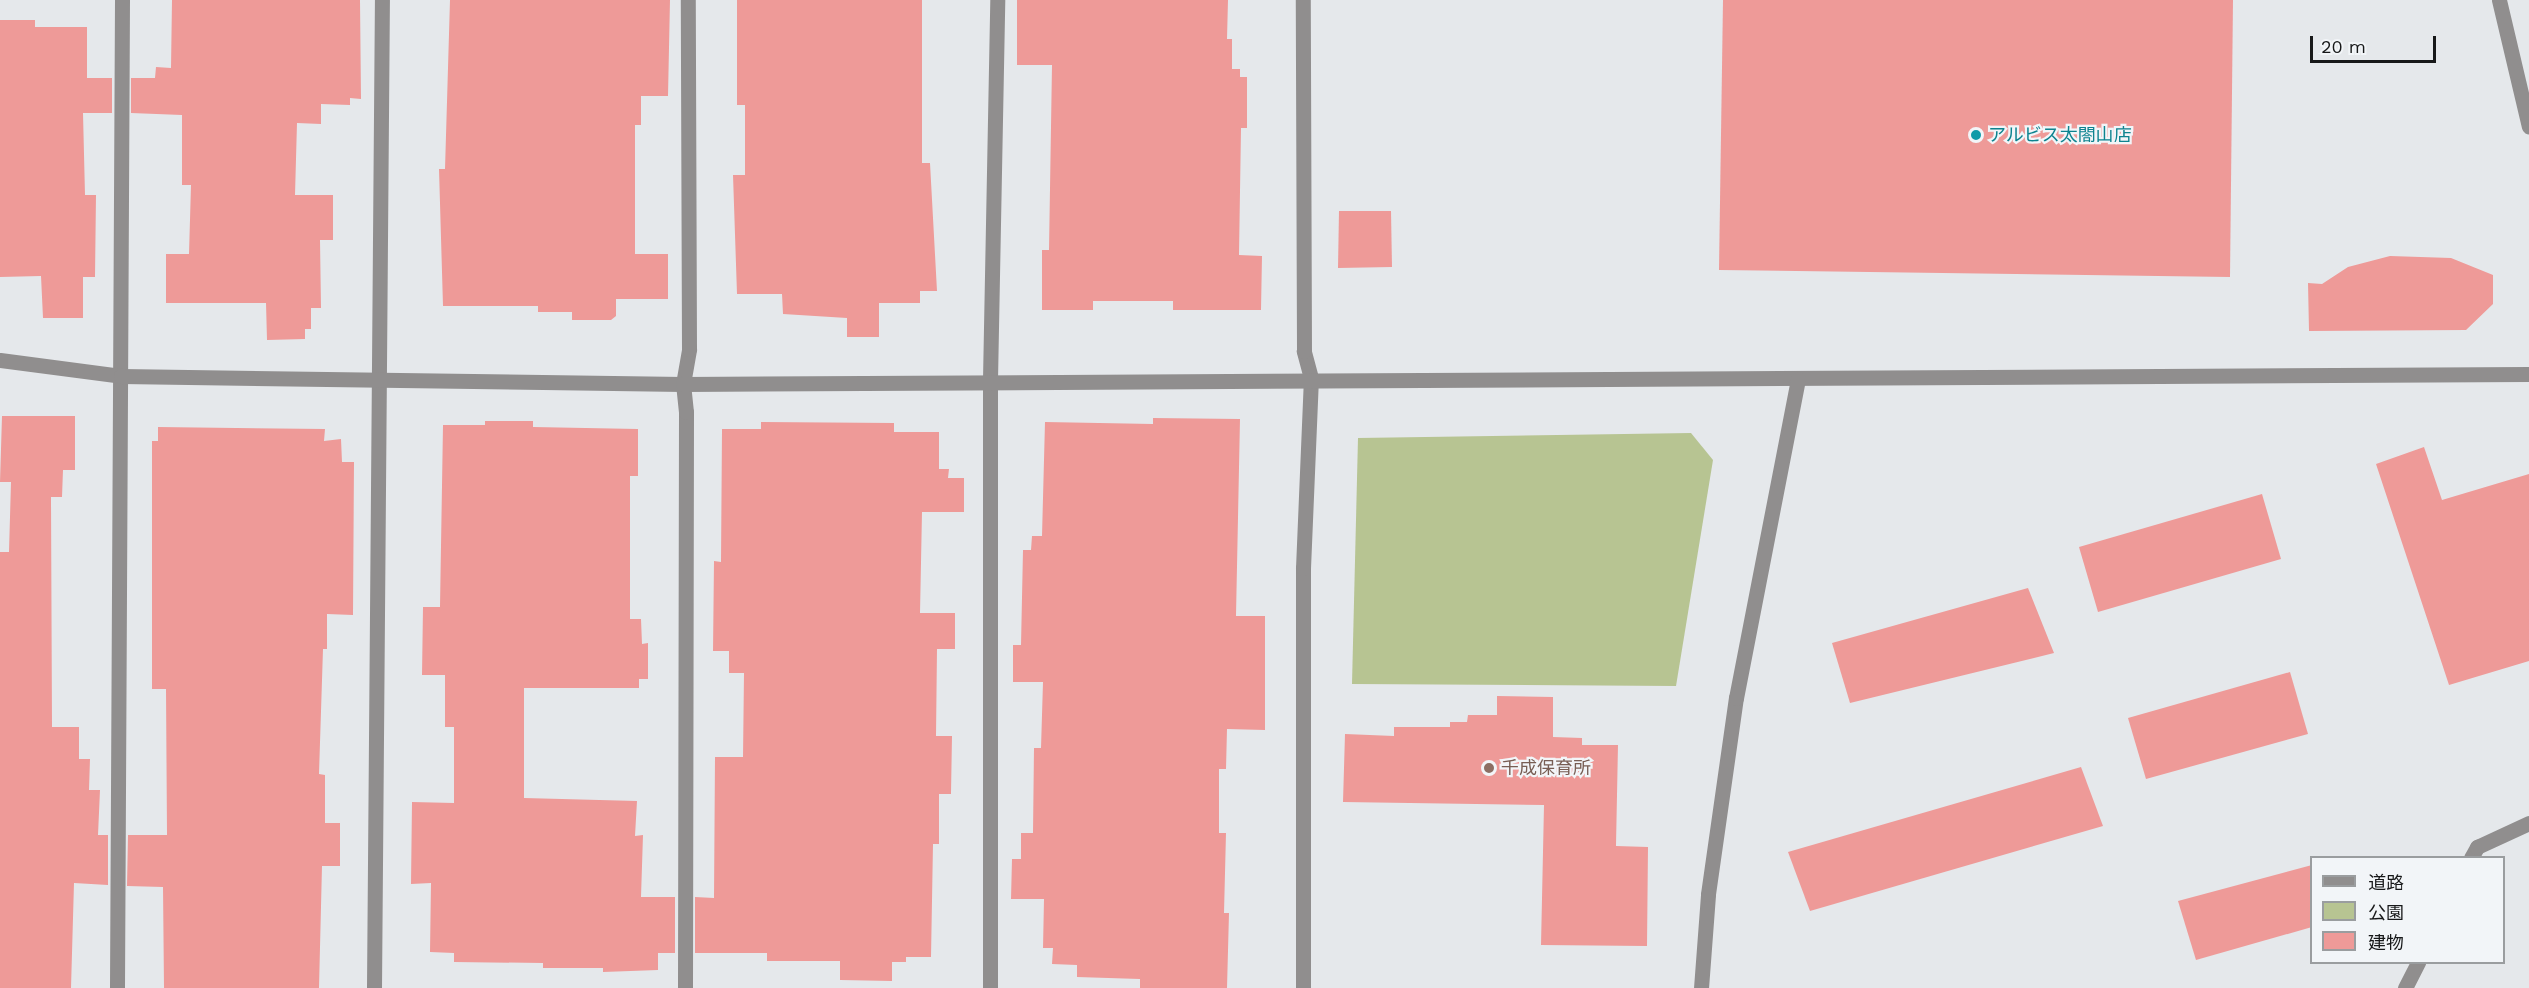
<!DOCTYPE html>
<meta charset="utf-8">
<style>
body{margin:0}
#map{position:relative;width:2529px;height:988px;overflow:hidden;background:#e5e8eb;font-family:"Work Sans","Noto Sans JP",sans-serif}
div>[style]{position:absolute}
.green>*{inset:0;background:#b7c492}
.building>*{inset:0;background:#ee9a98}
.minor>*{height:15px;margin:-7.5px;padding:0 7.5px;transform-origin:7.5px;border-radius:7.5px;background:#908e8e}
.tertiary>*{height:15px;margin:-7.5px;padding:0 7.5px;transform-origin:7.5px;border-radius:7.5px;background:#908e8e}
.dots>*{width:16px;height:16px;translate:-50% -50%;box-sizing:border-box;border:3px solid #f2f5f8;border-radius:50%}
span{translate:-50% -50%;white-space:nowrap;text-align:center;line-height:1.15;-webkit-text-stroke:4.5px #f2f5f8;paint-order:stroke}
.culture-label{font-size:18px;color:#0d838f}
.left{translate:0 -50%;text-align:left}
.education-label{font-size:18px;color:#785e54}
.legend{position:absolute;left:2310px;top:856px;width:195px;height:108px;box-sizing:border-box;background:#f2f5f8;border:2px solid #9a9d9f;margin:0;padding:8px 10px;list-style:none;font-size:18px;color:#171819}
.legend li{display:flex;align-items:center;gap:12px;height:30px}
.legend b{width:30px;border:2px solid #9a9d9f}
.scale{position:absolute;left:2310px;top:36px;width:126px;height:27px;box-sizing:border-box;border:3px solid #171819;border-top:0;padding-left:8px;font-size:18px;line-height:21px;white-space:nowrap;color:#171819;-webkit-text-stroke:4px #f2f5f8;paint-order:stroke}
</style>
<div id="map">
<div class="green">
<i style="clip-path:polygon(1691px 433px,1713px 460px,1676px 686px,1352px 684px,1358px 438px)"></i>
</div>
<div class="building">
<i style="clip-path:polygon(172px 0,360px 0,361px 99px,350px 98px,350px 105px,321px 104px,321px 124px,297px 123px,295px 195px,333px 195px,333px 240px,320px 240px,321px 308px,311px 308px,311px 329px,305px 329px,305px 339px,267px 340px,266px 303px,166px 303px,166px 254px,189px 254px,191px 185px,182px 185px,182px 115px,131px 113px,131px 78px,155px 78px,156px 67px,171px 68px)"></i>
<i style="clip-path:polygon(450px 0,670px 0,668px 96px,641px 96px,641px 125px,635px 125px,635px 254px,668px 254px,668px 299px,616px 299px,616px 316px,611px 320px,572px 320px,572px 312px,538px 312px,538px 306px,443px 306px,439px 169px,445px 169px)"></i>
<i style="clip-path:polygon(737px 0,922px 0,922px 163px,930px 163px,937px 291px,920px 291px,920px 303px,879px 303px,879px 337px,847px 337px,847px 318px,783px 314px,782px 294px,737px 294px,733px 175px,745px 175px,745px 105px,737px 105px)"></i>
<i style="clip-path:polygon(1017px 0,1228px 0,1227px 39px,1232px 39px,1232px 69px,1240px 69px,1240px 77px,1247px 77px,1247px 128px,1241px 128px,1239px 255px,1262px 256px,1261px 310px,1173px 310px,1173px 301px,1093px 301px,1093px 310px,1042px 310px,1042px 250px,1049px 250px,1052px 65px,1017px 65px)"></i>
<i style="clip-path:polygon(1723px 0,2233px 0,2230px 277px,1719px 270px)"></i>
<i style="clip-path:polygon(0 20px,35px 20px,35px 27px,87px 27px,87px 78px,112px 78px,112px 113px,83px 113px,85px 195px,96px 195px,95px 277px,83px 277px,83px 318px,43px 318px,41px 276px,0 277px)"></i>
<i style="clip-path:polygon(1339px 211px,1391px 211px,1392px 267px,1338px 268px)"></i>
<i style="clip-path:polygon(2390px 256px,2451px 258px,2493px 275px,2493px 304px,2466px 330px,2309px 331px,2308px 283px,2322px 284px,2348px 267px)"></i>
<i style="clip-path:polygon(2px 416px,75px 416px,75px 470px,63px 470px,62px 497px,51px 497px,52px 727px,79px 727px,79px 759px,90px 759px,89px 790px,100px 790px,98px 835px,108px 835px,108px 885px,74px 883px,71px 988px,0 988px,0 552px,9px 552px,11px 482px,0 482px)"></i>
<i style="clip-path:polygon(1153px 418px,1240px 419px,1236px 616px,1265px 616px,1265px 730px,1227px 729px,1226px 769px,1219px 769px,1219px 833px,1226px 833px,1224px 913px,1229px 913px,1227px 988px,1140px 988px,1140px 979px,1077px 977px,1077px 965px,1052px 964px,1053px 948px,1043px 948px,1044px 899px,1011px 899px,1012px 859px,1021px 859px,1021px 833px,1033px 833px,1034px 748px,1041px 748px,1043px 682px,1013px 682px,1013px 645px,1021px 645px,1023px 550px,1031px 550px,1032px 536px,1042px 536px,1045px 422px,1153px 424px)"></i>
<i style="clip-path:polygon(485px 421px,533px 421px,533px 427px,638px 429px,638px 476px,630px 476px,630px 619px,641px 619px,642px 644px,648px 643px,648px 679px,639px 679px,639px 688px,524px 688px,524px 798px,637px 801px,635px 836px,643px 835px,641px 897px,675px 897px,675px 953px,658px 953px,658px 970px,603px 972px,603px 968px,543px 968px,543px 963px,454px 962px,454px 953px,430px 952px,431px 883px,411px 884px,412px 802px,454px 803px,454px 727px,445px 727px,445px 675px,422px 675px,423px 607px,440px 607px,443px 425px,485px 425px)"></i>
<i style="clip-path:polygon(761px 422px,894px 423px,894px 432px,939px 432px,939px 469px,949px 469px,948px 478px,964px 478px,964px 512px,922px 512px,920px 613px,955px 613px,955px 649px,937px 649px,936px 736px,952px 736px,951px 794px,939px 794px,939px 844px,933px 844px,931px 957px,906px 957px,906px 962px,892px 962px,892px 981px,840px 980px,840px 961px,767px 961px,767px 953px,695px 953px,695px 897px,714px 898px,715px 757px,743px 757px,744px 673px,729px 673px,729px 651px,713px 651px,714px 561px,721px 562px,722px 429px,761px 429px)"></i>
<i style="clip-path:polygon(158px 427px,325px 429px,324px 441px,341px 439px,342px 462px,354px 462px,353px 615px,327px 614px,327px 649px,323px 649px,319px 774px,325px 775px,325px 823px,340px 823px,340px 866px,322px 866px,319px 988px,164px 988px,163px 887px,127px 886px,128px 835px,167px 835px,166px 689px,152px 689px,152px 441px,158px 441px)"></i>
<i style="clip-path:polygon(2424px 447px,2442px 500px,2529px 474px,2529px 661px,2449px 685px,2376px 464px)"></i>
<i style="clip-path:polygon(2262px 494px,2281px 559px,2098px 612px,2079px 547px)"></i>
<i style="clip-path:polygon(2028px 588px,2054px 653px,1850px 703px,1832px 643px)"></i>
<i style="clip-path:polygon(2290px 672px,2308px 734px,2146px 779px,2128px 718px)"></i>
<i style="clip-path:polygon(1497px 696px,1553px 697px,1553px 737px,1582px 738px,1582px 745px,1618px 745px,1616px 846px,1648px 847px,1647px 946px,1541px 945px,1544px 805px,1343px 802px,1345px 734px,1394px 736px,1394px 727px,1450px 727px,1450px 722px,1467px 722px,1468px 715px,1497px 715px)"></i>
<i style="clip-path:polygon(2081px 767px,2103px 826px,1810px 911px,1788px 852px)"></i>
<i style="clip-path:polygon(2312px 865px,2312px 927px,2196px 960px,2178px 901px)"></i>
</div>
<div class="minor">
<i style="left:2471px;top:858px;width:13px;rotate:-61deg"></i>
<i style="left:2477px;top:847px;width:57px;rotate:-24.8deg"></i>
<i style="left:117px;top:988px;width:988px;rotate:-89.71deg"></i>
<i style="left:374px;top:988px;width:988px;rotate:-89.54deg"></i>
<i style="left:685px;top:988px;width:576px;rotate:-89.9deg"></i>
<i style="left:686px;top:412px;width:28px;rotate:-96deg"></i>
<i style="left:683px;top:384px;width:36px;rotate:-80deg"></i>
<i style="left:689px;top:349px;width:349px;rotate:-90.2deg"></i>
<i style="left:990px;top:988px;width:608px;rotate:-90deg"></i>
<i style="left:990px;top:380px;width:380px;rotate:-88.9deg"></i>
<i style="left:1303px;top:988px;width:420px;rotate:-90deg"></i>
<i style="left:1303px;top:568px;width:190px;rotate:-87.6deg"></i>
<i style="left:1311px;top:378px;width:28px;rotate:-105deg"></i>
<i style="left:1304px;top:351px;width:351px;rotate:-90.2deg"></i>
<i style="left:2405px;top:988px;width:29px;rotate:-63deg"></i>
</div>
<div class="tertiary">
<i style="left:2499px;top:0;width:130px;rotate:76.7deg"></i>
<i style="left:0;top:360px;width:122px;rotate:7.5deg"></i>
<i style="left:121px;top:376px;width:562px;rotate:0.82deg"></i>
<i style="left:683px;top:384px;width:1846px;rotate:-0.31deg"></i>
<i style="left:1701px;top:988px;width:94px;rotate:-85.7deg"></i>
<i style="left:1708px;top:894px;width:198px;rotate:-81.9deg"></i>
<i style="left:1736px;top:698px;width:325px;rotate:-79deg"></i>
</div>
<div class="dots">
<i style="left:1976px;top:135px;background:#0f9aa8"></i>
<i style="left:1489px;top:768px;background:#8d6e63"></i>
</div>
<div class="culture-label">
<span class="left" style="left:1988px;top:135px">アルビス太閤山店</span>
</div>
<div class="education-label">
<span class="left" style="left:1501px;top:768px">千成保育所</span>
</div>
<ul class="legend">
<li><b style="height:8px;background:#908e8e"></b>道路</li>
<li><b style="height:16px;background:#b7c492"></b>公園</li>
<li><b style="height:16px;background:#ee9a98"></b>建物</li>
</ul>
<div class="scale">20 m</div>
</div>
